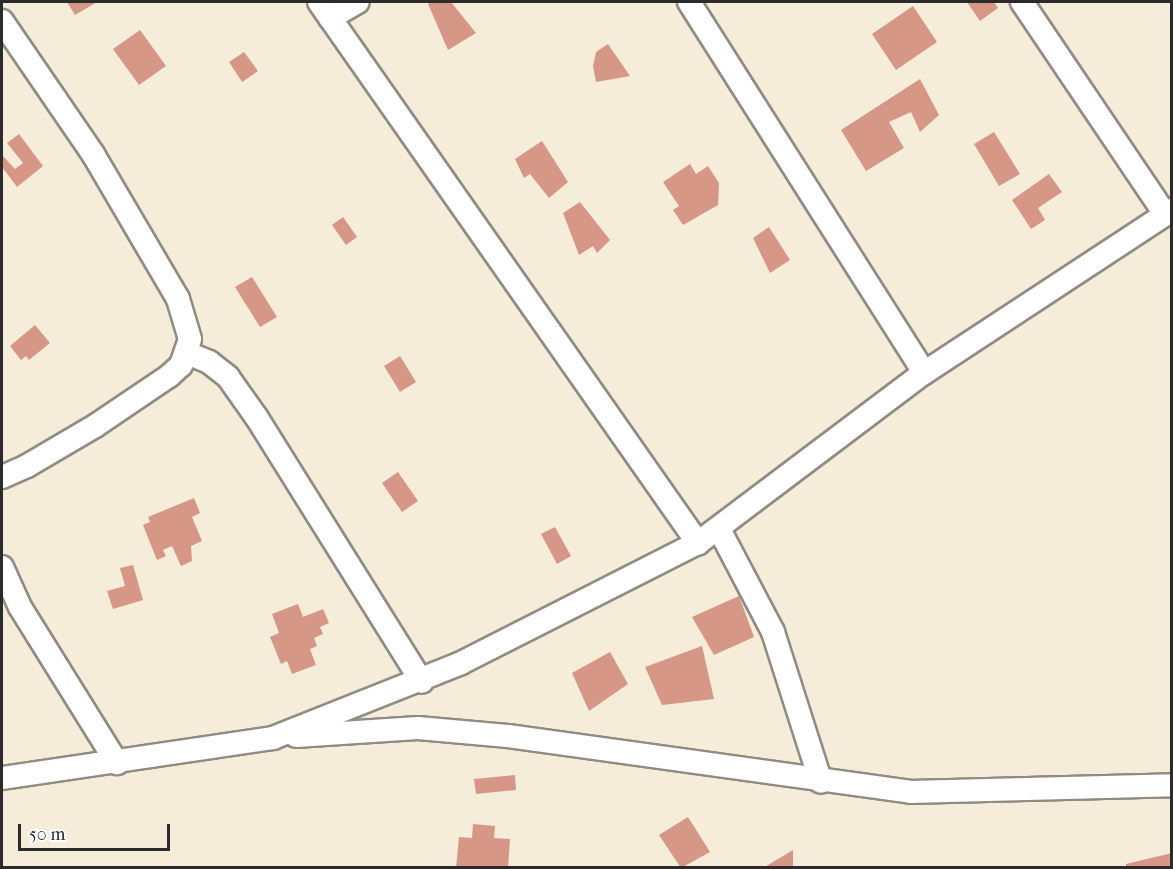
<!DOCTYPE html>
<style>
body{margin:0}
#map{position:relative;width:1173px;height:869px;overflow:hidden;background:#f5ecd9;font-family:"IM FELL French Canon",serif}
div>[style]{position:absolute}
.building>*{inset:0;background:#d79786}
.roads{filter:drop-shadow(2px 0 #908c82) drop-shadow(-2px 0 #908c82) drop-shadow(0 2px #908c82) drop-shadow(0 -2px #908c82)}
.street>*{height:22px;margin:-11px;padding:0 11px;transform-origin:11px;border-radius:11px;background:#fff}
span{translate:-50% -50%;white-space:nowrap;text-align:center;line-height:1.15;-webkit-text-stroke:5px #fff;paint-order:stroke}
.frame{position:absolute;inset:0;border:3px solid #2b2b2b;pointer-events:none}
.scale{position:absolute;left:18px;top:824px;width:152px;height:27px;box-sizing:border-box;border:3px solid #2b2b2b;border-top:0;padding-left:8px;font-size:18px;line-height:21px;white-space:nowrap;color:#2b2b2b;-webkit-text-stroke:4px #fff;paint-order:stroke}
</style>
<div id="map">
<div class="building">
<i style="clip-path:polygon(67px 2px,97px 2px,75px 15px)"></i>
<i style="clip-path:polygon(431px 2px,451px 2px,476px 33px,448px 50px,428px 4px)"></i>
<i style="clip-path:polygon(967px 2px,994px 2px,998px 8px,980px 21px)"></i>
<i style="clip-path:polygon(913px 6px,937px 42px,896px 70px,872px 34px)"></i>
<i style="clip-path:polygon(140px 30px,166px 66px,139px 85px,113px 49px)"></i>
<i style="clip-path:polygon(608px 44px,630px 76px,596px 82px,593px 66px,596px 52px)"></i>
<i style="clip-path:polygon(244px 52px,258px 71px,242px 82px,229px 62px)"></i>
<i style="clip-path:polygon(920px 79px,939px 115px,920px 132px,911px 112px,889px 122px,904px 148px,866px 171px,841px 130px)"></i>
<i style="clip-path:polygon(994px 132px,1020px 174px,999px 186px,974px 144px)"></i>
<i style="clip-path:polygon(19px 134px,43px 166px,17px 187px,2px 167px,2px 155px,15px 169px,23px 163px,7px 143px)"></i>
<i style="clip-path:polygon(542px 141px,568px 182px,549px 198px,530px 174px,524px 178px,515px 159px)"></i>
<i style="clip-path:polygon(690px 164px,696px 174px,708px 166px,719px 183px,718px 205px,683px 225px,673px 210px,679px 206px,663px 182px)"></i>
<i style="clip-path:polygon(1049px 174px,1062px 192px,1038px 208px,1045px 220px,1031px 229px,1012px 200px)"></i>
<i style="clip-path:polygon(580px 202px,610px 240px,597px 253px,593px 246px,579px 255px,563px 213px)"></i>
<i style="clip-path:polygon(343px 217px,357px 237px,346px 245px,332px 225px)"></i>
<i style="clip-path:polygon(769px 227px,790px 260px,770px 273px,753px 238px)"></i>
<i style="clip-path:polygon(252px 277px,277px 317px,260px 327px,235px 287px)"></i>
<i style="clip-path:polygon(35px 325px,50px 343px,29px 360px,26px 356px,21px 360px,10px 346px)"></i>
<i style="clip-path:polygon(400px 356px,416px 382px,400px 392px,384px 366px)"></i>
<i style="clip-path:polygon(398px 472px,418px 501px,402px 512px,382px 483px)"></i>
<i style="clip-path:polygon(194px 498px,200px 513px,192px 517px,202px 541px,191px 546px,192px 561px,181px 566px,172px 546px,163px 550px,166px 556px,157px 560px,143px 525px,150px 522px,148px 517px)"></i>
<i style="clip-path:polygon(555px 527px,571px 556px,557px 564px,541px 534px)"></i>
<i style="clip-path:polygon(133px 565px,143px 600px,113px 609px,107px 591px,125px 586px,120px 568px)"></i>
<i style="clip-path:polygon(739px 596px,754px 637px,714px 655px,692px 617px)"></i>
<i style="clip-path:polygon(298px 604px,303px 617px,323px 609px,329px 623px,320px 627px,323px 634px,314px 638px,317px 646px,310px 649px,316px 665px,292px 674px,287px 661px,281px 664px,270px 637px,279px 633px,272px 614px)"></i>
<i style="clip-path:polygon(702px 646px,714px 699px,662px 705px,645px 667px)"></i>
<i style="clip-path:polygon(610px 652px,628px 684px,589px 711px,572px 673px)"></i>
<i style="clip-path:polygon(515px 775px,516px 790px,476px 794px,474px 779px)"></i>
<i style="clip-path:polygon(688px 817px,710px 852px,681px 868px,659px 835px)"></i>
<i style="clip-path:polygon(473px 824px,495px 826px,494px 838px,510px 839px,508px 868px,456px 868px,459px 837px,472px 838px)"></i>
<i style="clip-path:polygon(793px 850px,793px 868px,763px 868px)"></i>
<i style="clip-path:polygon(1172px 853px,1172px 868px,1126px 868px,1126px 864px)"></i>
</div>
<div class="roads">
<div class="street">
<i style="left:319px;top:2px;width:661px;rotate:54.99deg"></i>
<i style="left:689px;top:2px;width:439px;rotate:57.6deg"></i>
<i style="left:1022px;top:2px;width:256px;rotate:56deg"></i>
<i style="left:330px;top:18px;width:32px;rotate:-30deg"></i>
<i style="left:2px;top:21px;width:161px;rotate:55.6deg"></i>
<i style="left:93px;top:154px;width:168px;rotate:59.6deg"></i>
<i style="left:178px;top:299px;width:42px;rotate:73.3deg"></i>
<i style="left:190px;top:339px;width:28px;rotate:109deg"></i>
<i style="left:181px;top:365px;width:16px;rotate:137deg"></i>
<i style="left:169px;top:376px;width:89px;rotate:146deg"></i>
<i style="left:95px;top:426px;width:79px;rotate:149.5deg"></i>
<i style="left:27px;top:466px;width:27px;rotate:156deg"></i>
<i style="left:187px;top:353px;width:24px;rotate:22deg"></i>
<i style="left:209px;top:362px;width:24px;rotate:38deg"></i>
<i style="left:228px;top:377px;width:50px;rotate:54.7deg"></i>
<i style="left:257px;top:418px;width:311px;rotate:58deg"></i>
<i style="left:719px;top:529px;width:116px;rotate:62.3deg"></i>
<i style="left:773px;top:632px;width:157px;rotate:72.3deg"></i>
<i style="left:2px;top:567px;width:44px;rotate:65.8deg"></i>
<i style="left:20px;top:607px;width:184px;rotate:58.1deg"></i>
<i style="left:296px;top:736px;width:122px;rotate:-3.8deg"></i>
<i style="left:418px;top:728px;width:90px;rotate:5.1deg"></i>
<i style="left:508px;top:736px;width:407px;rotate:7.9deg"></i>
<i style="left:911px;top:792px;width:261px;rotate:-1.5deg"></i>
<i style="left:2px;top:778px;width:274px;rotate:-8.4deg"></i>
<i style="left:273px;top:738px;width:202px;rotate:-21.7deg"></i>
<i style="left:461px;top:663px;width:266px;rotate:-26.9deg"></i>
<i style="left:698px;top:543px;width:283px;rotate:-37deg"></i>
<i style="left:924px;top:373px;width:297px;rotate:-33.3deg"></i>
</div>
</div>
<div class="frame"></div>
<div class="scale">50 m</div>
</div>
